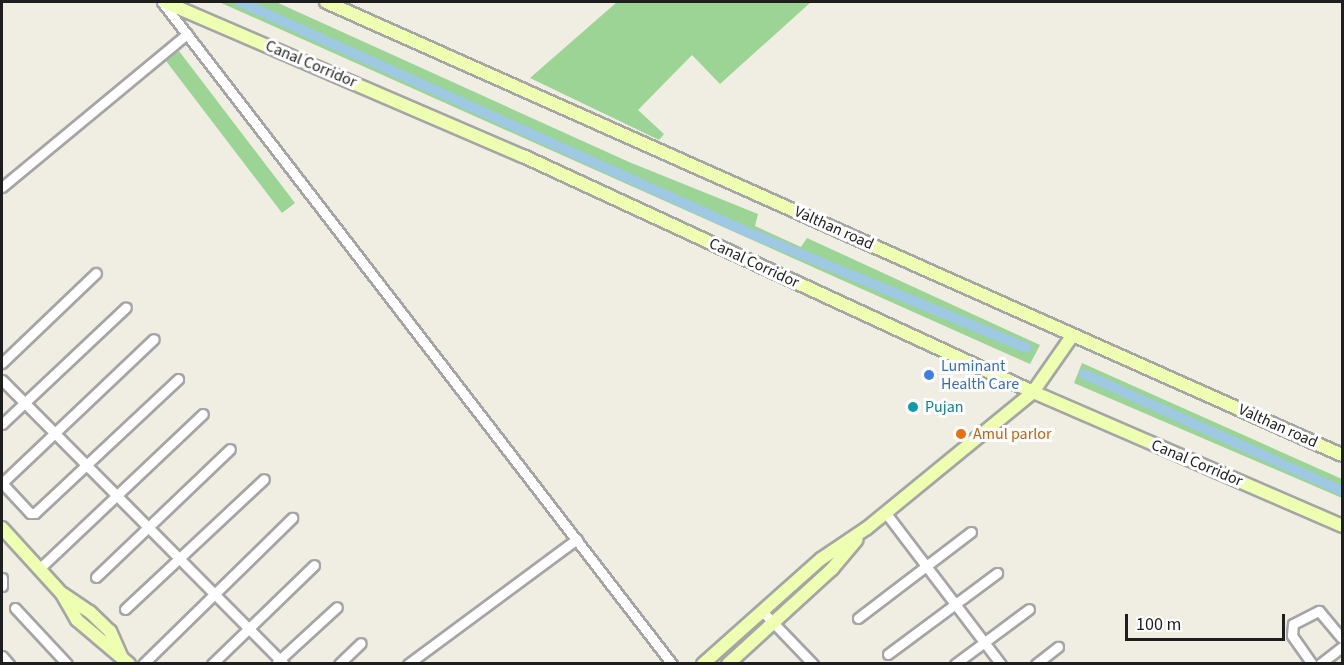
<!DOCTYPE html>
<style>
body{margin:0}
#map{position:relative;width:1344px;height:665px;overflow:hidden;background:#f0eee3;font-family:"Source Sans 3",sans-serif}
div>[style]{position:absolute}
.forest>*{inset:0;background:#9bd494}
.canal>*{height:10px;margin:-5px;padding:0 5px;transform-origin:5px;border-radius:5px;background:#9fc8e3}
.roads{filter:drop-shadow(2px 0 #a5a5a5) drop-shadow(-2px 0 #a5a5a5) drop-shadow(0 2px #a5a5a5) drop-shadow(0 -2px #a5a5a5)}
.street>*{height:9px;margin:-4.5px;padding:0 4.5px;transform-origin:4.5px;border-radius:4.5px;background:#fff}
.secondary>*{height:12px;margin:-6px;padding:0 6px;transform-origin:6px;border-radius:6px;background:#eeffb2}
.dots>*{width:16px;height:16px;translate:-50% -50%;box-sizing:border-box;border:3px solid #fff;border-radius:50%}
span{translate:-50% -50%;white-space:nowrap;text-align:center;line-height:1.15;-webkit-text-stroke:6px #fff;paint-order:stroke}
.street-label{font-size:16px;color:#1e1e1e}
.shop-label{font-size:16px;color:#366cbe}
.left{translate:0 -50%;text-align:left}
.culture-label{font-size:16px;color:#0d838f}
.food-label{font-size:16px;color:#c56008}
.frame{position:absolute;inset:0;border:3px solid #1e1e1e;pointer-events:none}
.scale{position:absolute;left:1125px;top:614px;width:160px;height:27px;box-sizing:border-box;border:3px solid #1e1e1e;border-top:0;padding-left:8px;font-size:18px;line-height:21px;white-space:nowrap;color:#1e1e1e;-webkit-text-stroke:4px #fff;paint-order:stroke}
</style>
<div id="map">
<div class="forest">
<i style="clip-path:polygon(219px 2px,276px 2px,629px 162px,758px 214px,755px 226px,801px 247px,807px 238px,1040px 345px,1030px 364px)"></i>
<i style="clip-path:polygon(617px 2px,811px 2px,720px 84px,692px 55px,638px 110px,664px 134px,659px 140px,530px 78px)"></i>
<i style="clip-path:polygon(179px 51px,295px 203px,282px 213px,166px 61px)"></i>
<i style="clip-path:polygon(1082px 363px,1342px 479px,1342px 498px,1074px 383px)"></i>
</div>
<div class="canal">
<i style="left:240px;top:2px;width:552px;rotate:24.38deg"></i>
<i style="left:743px;top:230px;width:307px;rotate:22.6deg"></i>
<i style="left:1084px;top:374px;width:283px;rotate:24.4deg"></i>
</div>
<div class="roads">
<div class="street">
<i style="left:162px;top:2px;width:836px;rotate:52.39deg"></i>
<i style="left:2px;top:187px;width:240px;rotate:-39.6deg"></i>
<i style="left:2px;top:363px;width:130px;rotate:-43.8deg"></i>
<i style="left:2px;top:380px;width:400px;rotate:45.2deg"></i>
<i style="left:2px;top:424px;width:170px;rotate:-43.3deg"></i>
<i style="left:2px;top:483px;width:41px;rotate:47deg"></i>
<i style="left:30px;top:513px;width:5px"></i>
<i style="left:35px;top:513px;width:196px;rotate:-43.1deg"></i>
<i style="left:2px;top:483px;width:209px;rotate:-43.5deg"></i>
<i style="left:885px;top:512px;width:191px;rotate:52.7deg"></i>
<i style="left:40px;top:568px;width:224px;rotate:-43.4deg"></i>
<i style="left:96px;top:577px;width:185px;rotate:-43.7deg"></i>
<i style="left:2px;top:578px;width:8px;rotate:90deg"></i>
<i style="left:15px;top:608px;width:76px;rotate:47.1deg"></i>
<i style="left:125px;top:609px;width:190px;rotate:-43.1deg"></i>
<i style="left:762px;top:611px;width:74px;rotate:46.1deg"></i>
<i style="left:858px;top:618px;width:142px;rotate:-37.3deg"></i>
<i style="left:888px;top:654px;width:136px;rotate:-36.6deg"></i>
<i style="left:2px;top:656px;width:11px;rotate:49deg"></i>
<i style="left:277px;top:662px;width:81px;rotate:-42.5deg"></i>
<i style="left:143px;top:664px;width:209px;rotate:-44.4deg"></i>
<i style="left:212px;top:664px;width:142px;rotate:-44.1deg"></i>
<i style="left:339px;top:664px;width:30px;rotate:-44deg"></i>
<i style="left:408px;top:664px;width:210px;rotate:-36.5deg"></i>
<i style="left:955px;top:664px;width:92px;rotate:-36.6deg"></i>
<i style="left:1036px;top:664px;width:28px;rotate:-38deg"></i>
<i style="left:1312px;top:664px;width:35px;rotate:-125deg"></i>
<i style="left:1292px;top:635px;width:11px;rotate:-85deg"></i>
<i style="left:1293px;top:624px;width:29px;rotate:-27deg"></i>
<i style="left:1319px;top:611px;width:35px;rotate:50deg"></i>
<i style="left:1320px;top:664px;width:28px;rotate:-38deg"></i>
</div>
<div class="secondary">
<i style="left:165px;top:2px;width:390px;rotate:23.3deg"></i>
<i style="left:523px;top:156px;width:562px;rotate:24.83deg"></i>
<i style="left:1033px;top:392px;width:337px;rotate:23.4deg"></i>
<i style="left:326px;top:2px;width:1112px;rotate:24.03deg"></i>
<i style="left:2px;top:528px;width:89px;rotate:47.7deg"></i>
<i style="left:62px;top:594px;width:30px;rotate:60deg"></i>
<i style="left:77px;top:620px;width:68px;rotate:40.2deg"></i>
<i style="left:63px;top:594px;width:32px;rotate:34deg"></i>
<i style="left:90px;top:612px;width:28px;rotate:44deg"></i>
<i style="left:110px;top:631px;width:27px;rotate:66deg"></i>
<i style="left:703px;top:664px;width:158px;rotate:-41.7deg"></i>
<i style="left:821px;top:559px;width:55px;rotate:-34deg"></i>
<i style="left:867px;top:528px;width:215px;rotate:-39.3deg"></i>
<i style="left:1033px;top:392px;width:68px;rotate:-55.1deg"></i>
<i style="left:728px;top:664px;width:141px;rotate:-42.4deg"></i>
<i style="left:832px;top:569px;width:38px;rotate:-50deg"></i>
</div>
</div>
<div class="dots">
<i style="left:929px;top:375px;background:#3f7fe0"></i>
<i style="left:913px;top:407px;background:#0f9aa8"></i>
<i style="left:961px;top:434px;background:#e8710a"></i>
</div>
<div class="street-label">
<span style="left:311px;top:64px;rotate:23deg">Canal Corridor</span>
<span style="left:834px;top:228px;rotate:24deg">Valthan road</span>
<span style="left:754px;top:263px;rotate:25deg">Canal Corridor</span>
<span style="left:1278px;top:426px;rotate:24deg">Valthan road</span>
<span style="left:1197px;top:463px;rotate:23deg">Canal Corridor</span>
</div>
<div class="shop-label">
<span class="left" style="left:941px;top:375px">Luminant<br>Health Care</span>
</div>
<div class="culture-label">
<span class="left" style="left:925px;top:407px">Pujan</span>
</div>
<div class="food-label">
<span class="left" style="left:973px;top:434px">Amul parlor</span>
</div>
<div class="frame"></div>
<div class="scale">100 m</div>
</div>
